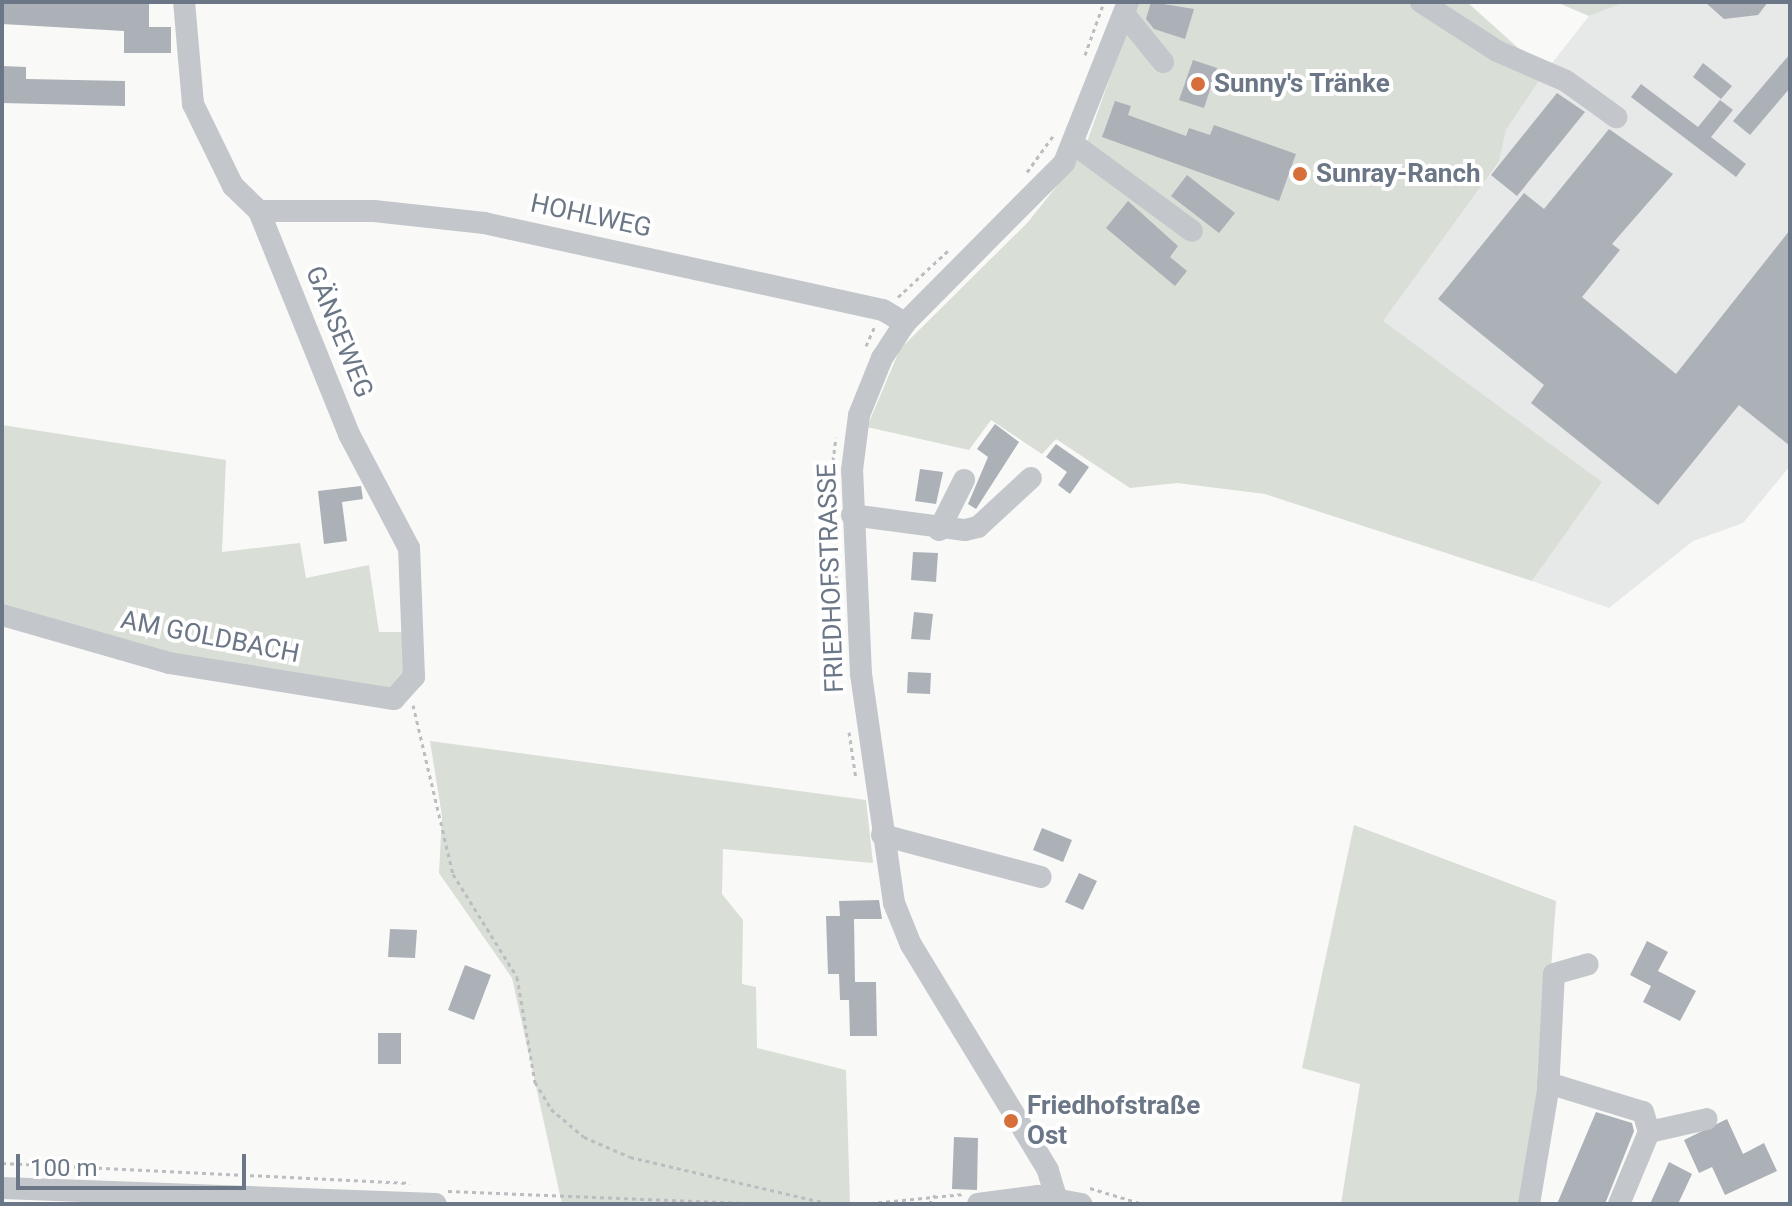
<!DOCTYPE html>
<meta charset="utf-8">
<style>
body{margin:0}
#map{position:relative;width:1792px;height:1206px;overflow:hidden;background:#f9f9f7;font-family:Roboto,sans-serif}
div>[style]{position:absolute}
.built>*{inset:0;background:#e7e8e8}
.green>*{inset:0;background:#d9ded7}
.building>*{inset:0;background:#abb1b7}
.path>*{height:3px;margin-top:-1.5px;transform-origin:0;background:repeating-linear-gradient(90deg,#bbbdc0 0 4px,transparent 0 8px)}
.minor>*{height:22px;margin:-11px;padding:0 11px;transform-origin:11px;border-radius:11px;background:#c3c6ca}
.dots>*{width:22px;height:22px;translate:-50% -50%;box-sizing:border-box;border:4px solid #fff;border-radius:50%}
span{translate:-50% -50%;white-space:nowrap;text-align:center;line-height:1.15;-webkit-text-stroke:8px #fff;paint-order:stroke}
.poi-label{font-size:26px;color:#6b7786;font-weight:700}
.left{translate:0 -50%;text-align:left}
.street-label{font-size:26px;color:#6b7786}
.frame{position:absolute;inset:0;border:4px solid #6b7786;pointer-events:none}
.scale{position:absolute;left:16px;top:1154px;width:230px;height:36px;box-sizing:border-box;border:4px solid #6b7786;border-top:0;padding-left:10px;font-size:24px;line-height:28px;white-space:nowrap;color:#6b7786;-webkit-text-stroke:6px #fff;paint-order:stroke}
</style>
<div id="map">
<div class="built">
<i style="clip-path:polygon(1626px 2px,1790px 2px,1790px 466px,1743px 523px,1693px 541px,1609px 608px,1532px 581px,1601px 482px,1382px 321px,1499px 163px,1506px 130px,1545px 72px,1589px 16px)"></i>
</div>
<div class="green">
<i style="clip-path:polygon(1137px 2px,1467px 2px,1545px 72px,1506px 130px,1499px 162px,1383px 321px,1602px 482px,1532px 581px,1265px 494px,1177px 483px,1130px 488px,1056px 439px,1042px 454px,991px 420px,969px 450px,867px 427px,900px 349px,1028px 222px,1083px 153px)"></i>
<i style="clip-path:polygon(1556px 2px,1626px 2px,1589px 16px)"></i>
<i style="clip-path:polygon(2px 425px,226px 460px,222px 552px,300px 543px,306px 578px,369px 565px,379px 632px,407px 632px,407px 678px,394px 689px,129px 646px,2px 610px)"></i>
<i style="clip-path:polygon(430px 741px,866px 800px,873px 863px,723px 849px,722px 894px,743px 920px,742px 984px,756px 987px,757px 1048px,846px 1070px,850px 1204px,562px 1204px,512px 978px,439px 873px,442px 816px)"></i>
<i style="clip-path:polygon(1354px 825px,1556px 901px,1542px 1093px,1523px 1204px,1341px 1204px,1360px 1084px,1302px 1068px)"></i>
</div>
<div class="building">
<i style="clip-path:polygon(2px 2px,149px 2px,149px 27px,171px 27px,171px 53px,124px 53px,124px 31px,2px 24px)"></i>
<i style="clip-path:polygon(1151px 2px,1194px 9px,1185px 39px,1154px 29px,1146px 19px)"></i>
<i style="clip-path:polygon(1705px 2px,1768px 2px,1758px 15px,1724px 19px)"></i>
<i style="clip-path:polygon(1790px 54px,1790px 88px,1750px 135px,1733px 121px)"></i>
<i style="clip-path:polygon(1193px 60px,1217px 68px,1204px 108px,1179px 100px)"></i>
<i style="clip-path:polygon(1703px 63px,1732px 86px,1721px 99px,1693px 77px)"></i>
<i style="clip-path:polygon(2px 66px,26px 67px,26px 79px,125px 81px,125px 106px,2px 103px)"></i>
<i style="clip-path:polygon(1641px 84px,1698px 127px,1720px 100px,1733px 110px,1711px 137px,1746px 164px,1736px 177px,1631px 97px)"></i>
<i style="clip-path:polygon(1557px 93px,1585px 112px,1517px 196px,1491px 175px)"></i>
<i style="clip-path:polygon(1115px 101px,1131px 106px,1128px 115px,1186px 136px,1189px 128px,1210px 135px,1214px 125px,1296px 154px,1279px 201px,1102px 137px)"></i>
<i style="clip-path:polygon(1609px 129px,1673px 174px,1612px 244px,1620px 250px,1582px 297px,1676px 374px,1790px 230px,1790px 446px,1739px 405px,1658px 505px,1531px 403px,1544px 385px,1438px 299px,1524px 193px,1544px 209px)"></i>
<i style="clip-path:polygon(1187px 175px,1235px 213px,1219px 233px,1171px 196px)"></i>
<i style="clip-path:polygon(1128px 201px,1178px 246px,1170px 257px,1187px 271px,1175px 286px,1106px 228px)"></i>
<i style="clip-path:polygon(995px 424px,1019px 442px,976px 509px,968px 504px,988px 457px,977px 449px)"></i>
<i style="clip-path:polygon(1056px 444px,1089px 467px,1070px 494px,1058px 485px,1067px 472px,1046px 457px)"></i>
<i style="clip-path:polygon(920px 469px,943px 472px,936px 504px,915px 501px)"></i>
<i style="clip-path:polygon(361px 486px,363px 499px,342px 502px,347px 541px,324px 544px,318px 491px)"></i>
<i style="clip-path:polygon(913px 552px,938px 553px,936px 582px,911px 580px)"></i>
<i style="clip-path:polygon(914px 612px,933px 614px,930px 640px,911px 639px)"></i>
<i style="clip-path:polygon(908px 672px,931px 673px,930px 694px,907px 693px)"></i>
<i style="clip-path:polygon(1042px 828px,1072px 840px,1063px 862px,1033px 850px)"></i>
<i style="clip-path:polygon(1079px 873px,1097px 881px,1083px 910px,1065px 902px)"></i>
<i style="clip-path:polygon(879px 900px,882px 919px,854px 919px,855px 982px,876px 982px,877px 1036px,850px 1036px,849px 1000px,840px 1000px,839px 974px,828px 974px,826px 916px,840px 916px,839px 901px)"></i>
<i style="clip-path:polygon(390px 929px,417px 930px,415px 958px,388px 957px)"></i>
<i style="clip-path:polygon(1647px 941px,1668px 952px,1658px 971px,1696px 991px,1680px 1021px,1643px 1002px,1651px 986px,1630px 975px)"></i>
<i style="clip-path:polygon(465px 965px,491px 975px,474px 1020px,448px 1010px)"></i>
<i style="clip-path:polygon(378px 1033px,401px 1033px,401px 1064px,378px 1064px)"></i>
<i style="clip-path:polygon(1596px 1112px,1632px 1123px,1634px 1131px,1605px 1204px,1557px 1204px)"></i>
<i style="clip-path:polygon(1727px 1119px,1743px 1154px,1764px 1143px,1777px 1171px,1725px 1195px,1712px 1167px,1699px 1173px,1684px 1140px)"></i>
<i style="clip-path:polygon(954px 1137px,978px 1138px,977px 1190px,952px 1189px)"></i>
<i style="clip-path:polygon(1669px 1162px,1692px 1174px,1678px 1204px,1650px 1204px)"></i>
</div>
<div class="path">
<i style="left:1085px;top:55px;width:56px;rotate:-70.3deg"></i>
<i style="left:1027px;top:172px;width:48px;rotate:-54.3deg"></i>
<i style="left:898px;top:297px;width:72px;rotate:-42.8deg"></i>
<i style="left:866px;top:346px;width:20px;rotate:-66deg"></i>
<i style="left:832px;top:469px;width:32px;rotate:-83deg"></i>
<i style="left:832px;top:476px;width:37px;rotate:88deg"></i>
<i style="left:833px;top:520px;width:81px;rotate:86.5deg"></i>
<i style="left:413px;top:705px;width:174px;rotate:76.7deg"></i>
<i style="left:453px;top:874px;width:121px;rotate:58.1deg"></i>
<i style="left:517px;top:977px;width:107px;rotate:80.3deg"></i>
<i style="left:535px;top:1082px;width:31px;rotate:59deg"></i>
<i style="left:551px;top:1109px;width:43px;rotate:40.3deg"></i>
<i style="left:584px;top:1137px;width:50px;rotate:23.5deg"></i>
<i style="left:630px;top:1157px;width:206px;rotate:13.2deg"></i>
<i style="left:849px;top:732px;width:48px;rotate:81.5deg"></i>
<i style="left:2px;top:1163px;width:408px;rotate:2.8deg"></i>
<i style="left:1090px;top:1188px;width:55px;rotate:16.8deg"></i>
<i style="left:448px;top:1191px;width:322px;rotate:2.3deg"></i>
<i style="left:862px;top:1204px;width:102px;rotate:-5.6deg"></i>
<i style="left:929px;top:1204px;width:11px;rotate:-56deg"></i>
</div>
<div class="minor">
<i style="left:1421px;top:2px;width:90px;rotate:32.8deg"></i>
<i style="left:1497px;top:51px;width:75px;rotate:23.5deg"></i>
<i style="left:1566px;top:81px;width:62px;rotate:35.8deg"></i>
<i style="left:1124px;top:14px;width:62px;rotate:50.9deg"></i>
<i style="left:1075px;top:145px;width:145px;rotate:36.3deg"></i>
<i style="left:259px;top:211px;width:115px"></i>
<i style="left:374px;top:211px;width:111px;rotate:6.2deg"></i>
<i style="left:484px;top:223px;width:408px;rotate:12.3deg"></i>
<i style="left:883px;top:310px;width:26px;rotate:31deg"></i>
<i style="left:852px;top:515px;width:114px;rotate:7.6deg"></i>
<i style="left:965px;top:530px;width:13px;rotate:-13deg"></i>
<i style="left:978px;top:527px;width:72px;rotate:-42.8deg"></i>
<i style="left:939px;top:530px;width:56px;rotate:-63.4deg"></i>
<i style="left:2px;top:615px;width:174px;rotate:16deg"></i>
<i style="left:169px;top:663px;width:228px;rotate:9.1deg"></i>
<i style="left:394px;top:699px;width:30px;rotate:-48deg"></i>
<i style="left:414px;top:677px;width:129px;rotate:-92.2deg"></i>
<i style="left:409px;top:548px;width:129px;rotate:-117.8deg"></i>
<i style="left:349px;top:434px;width:240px;rotate:-112deg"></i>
<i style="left:259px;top:211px;width:36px;rotate:-136deg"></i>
<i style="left:233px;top:186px;width:91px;rotate:-116deg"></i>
<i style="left:193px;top:104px;width:102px;rotate:-95deg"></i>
<i style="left:882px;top:835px;width:164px;rotate:14.8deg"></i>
<i style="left:1548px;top:1083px;width:99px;rotate:17deg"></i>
<i style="left:1643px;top:1112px;width:21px;rotate:73deg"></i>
<i style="left:1649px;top:1132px;width:78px;rotate:112.6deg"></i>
<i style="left:1649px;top:1132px;width:59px;rotate:-12.6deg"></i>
<i style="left:2px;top:1188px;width:434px;rotate:2.1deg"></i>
<i style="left:1056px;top:1197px;width:28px;rotate:-107deg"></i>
<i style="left:1048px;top:1170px;width:263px;rotate:-121.3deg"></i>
<i style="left:911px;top:945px;width:45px;rotate:-112deg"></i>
<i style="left:894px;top:903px;width:231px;rotate:-98.2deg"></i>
<i style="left:861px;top:674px;width:204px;rotate:-92.5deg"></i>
<i style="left:852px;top:470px;width:55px;rotate:-82.7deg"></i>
<i style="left:859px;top:415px;width:61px;rotate:-68deg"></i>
<i style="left:882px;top:358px;width:42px;rotate:-56.7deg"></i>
<i style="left:905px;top:323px;width:226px;rotate:-45.2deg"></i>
<i style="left:1064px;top:163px;width:173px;rotate:-68.3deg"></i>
<i style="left:978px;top:1204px;width:61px;rotate:-7.6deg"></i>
<i style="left:1038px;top:1196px;width:44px;rotate:10.5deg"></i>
<i style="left:1529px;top:1204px;width:115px;rotate:-80.5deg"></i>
<i style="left:1548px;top:1091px;width:117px;rotate:-87.1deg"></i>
<i style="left:1554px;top:974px;width:35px;rotate:-16deg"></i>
</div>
<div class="dots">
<i style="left:1198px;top:84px;background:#d76f3a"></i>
<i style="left:1300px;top:174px;background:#d76f3a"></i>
<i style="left:1011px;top:1121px;background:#d76f3a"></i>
</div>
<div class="poi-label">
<span class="left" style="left:1214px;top:84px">Sunny's Tränke</span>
<span class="left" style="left:1316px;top:174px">Sunray-Ranch</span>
<span class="left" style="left:1027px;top:1121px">Friedhofstraße<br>Ost</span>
</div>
<div class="street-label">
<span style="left:591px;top:216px;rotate:12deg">HOHLWEG</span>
<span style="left:339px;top:332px;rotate:68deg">GÄNSEWEG</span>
<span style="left:831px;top:578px;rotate:-92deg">FRIEDHOFSTRASSE</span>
<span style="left:210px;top:637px;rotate:11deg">AM GOLDBACH</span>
</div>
<div class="frame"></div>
<div class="scale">100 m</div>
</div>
